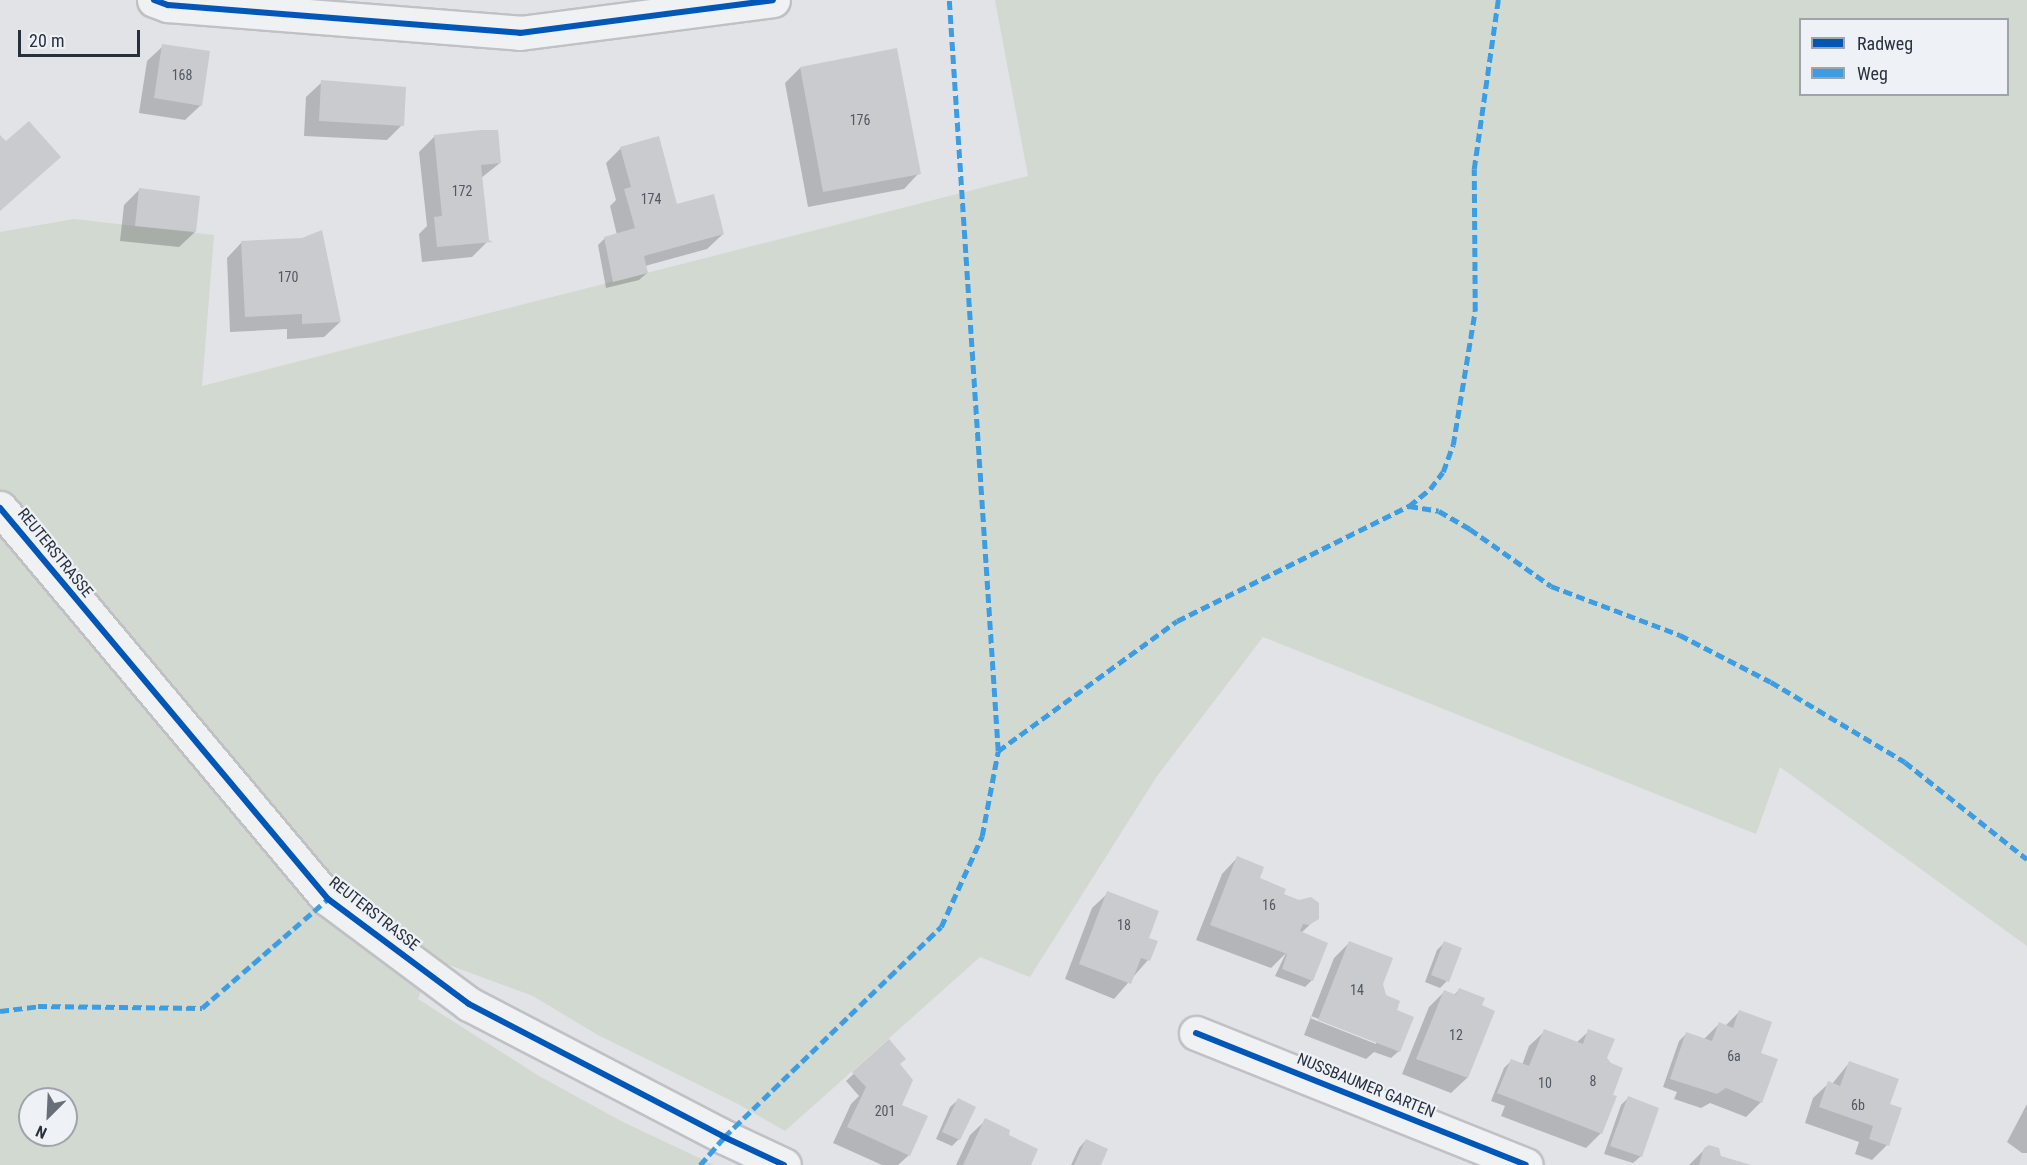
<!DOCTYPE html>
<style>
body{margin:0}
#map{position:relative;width:2027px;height:1165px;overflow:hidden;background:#e1e3e6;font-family:"Roboto Condensed",sans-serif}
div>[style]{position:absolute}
.green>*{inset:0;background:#d1d9d1}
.shadow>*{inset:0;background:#0003}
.building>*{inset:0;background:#c9cbce}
.roads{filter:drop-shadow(2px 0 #bfc1c4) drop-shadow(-2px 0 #bfc1c4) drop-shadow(0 2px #bfc1c4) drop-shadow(0 -2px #bfc1c4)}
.street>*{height:33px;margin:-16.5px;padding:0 16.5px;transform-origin:16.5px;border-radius:16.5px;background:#f0f1f2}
.quiet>*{height:4.5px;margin-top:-2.25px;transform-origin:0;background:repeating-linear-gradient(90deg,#3d9de3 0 9px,transparent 0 13.5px)}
.cycleway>*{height:6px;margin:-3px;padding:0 3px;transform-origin:3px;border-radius:3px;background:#0057b8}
span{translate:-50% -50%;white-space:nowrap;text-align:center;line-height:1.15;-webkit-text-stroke:4.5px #eef1f5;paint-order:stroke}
.number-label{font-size:14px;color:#515863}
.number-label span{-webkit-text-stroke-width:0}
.street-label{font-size:16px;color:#28303e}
.legend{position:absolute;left:1799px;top:18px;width:210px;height:78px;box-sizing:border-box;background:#eef1f5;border:2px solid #9fa4ac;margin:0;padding:8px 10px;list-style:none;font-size:18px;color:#28303e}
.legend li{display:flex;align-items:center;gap:12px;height:30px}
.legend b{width:30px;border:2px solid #9fa4ac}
.north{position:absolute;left:18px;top:1087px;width:60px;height:60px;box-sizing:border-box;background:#eef1f5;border:2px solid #9fa4ac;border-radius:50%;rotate:204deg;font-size:16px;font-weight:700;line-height:24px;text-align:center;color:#28303e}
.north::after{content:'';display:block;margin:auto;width:21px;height:27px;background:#696f79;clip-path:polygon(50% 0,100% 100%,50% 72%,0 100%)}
.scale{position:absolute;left:18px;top:30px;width:122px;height:27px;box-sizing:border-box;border:3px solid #28303e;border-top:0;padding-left:8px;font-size:18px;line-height:21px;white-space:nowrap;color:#28303e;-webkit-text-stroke:4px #eef1f5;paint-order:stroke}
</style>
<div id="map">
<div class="green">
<i style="clip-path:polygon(evenodd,995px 0,2027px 0,2027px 946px,1780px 767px,1756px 834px,1263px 637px,1157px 776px,1030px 977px,980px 957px,785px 1131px,738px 1104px,598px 1035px,533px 996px,433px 959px,418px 999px,539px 1076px,621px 1121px,714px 1165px,0 1165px,0 232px,74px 219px,214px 235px,202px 386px,1028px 176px,995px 0,1800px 20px,2008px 20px,2008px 94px,1800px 94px,1800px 20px,995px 0,30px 1099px,66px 1099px,66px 1135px,30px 1135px,30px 1099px)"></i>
</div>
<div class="shadow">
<i style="clip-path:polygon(163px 46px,201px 105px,185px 120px,139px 113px,147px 61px)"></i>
<i style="clip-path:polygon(800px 68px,919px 173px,904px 189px,808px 207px,785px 83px)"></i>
<i style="clip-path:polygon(322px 82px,402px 125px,387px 140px,304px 136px,306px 97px)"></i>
<i style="clip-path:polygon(435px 136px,500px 163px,481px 178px,487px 242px,472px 257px,422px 262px,419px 234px,427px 226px,419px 152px)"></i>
<i style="clip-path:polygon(621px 148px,676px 206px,723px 234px,707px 249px,645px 266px,647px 273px,639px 280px,606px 288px,598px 245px,605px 238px,617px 235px,610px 206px,616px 200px,606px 163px)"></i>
<i style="clip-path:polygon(139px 190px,195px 232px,179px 247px,120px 241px,124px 205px)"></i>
<i style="clip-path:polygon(242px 242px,340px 322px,324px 337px,287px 339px,287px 329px,230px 332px,227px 258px)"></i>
<i style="clip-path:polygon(1237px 858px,1258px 879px,1319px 916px,1301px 933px,1312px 980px,1305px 987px,1275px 976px,1286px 953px,1271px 968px,1196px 940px,1222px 874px)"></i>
<i style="clip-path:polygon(1108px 893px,1147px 939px,1148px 960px,1114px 999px,1065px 979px,1092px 908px)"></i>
<i style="clip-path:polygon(1445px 942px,1447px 981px,1440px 988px,1425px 982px,1437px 950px)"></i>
<i style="clip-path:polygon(evenodd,1349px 943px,1382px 984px,1392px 1017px,1399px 1051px,1391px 1058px,1374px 1052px,1366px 1059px,1304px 1035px,1334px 958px,1349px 943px,1311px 1016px,1376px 1041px,1376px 1044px,1310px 1018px,1311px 1016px)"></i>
<i style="clip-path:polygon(1459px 990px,1480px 1006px,1493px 1011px,1467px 1078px,1451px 1093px,1402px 1074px,1429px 1007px,1444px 992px,1454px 995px)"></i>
<i style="clip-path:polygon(1739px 1012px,1759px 1054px,1761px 1102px,1746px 1117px,1710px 1103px,1701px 1108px,1674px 1099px,1677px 1092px,1663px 1087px,1679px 1041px,1686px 1034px,1703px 1040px,1719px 1024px,1725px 1026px)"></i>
<i style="clip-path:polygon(1545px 1031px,1576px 1043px,1589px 1031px,1606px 1058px,1611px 1096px,1601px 1133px,1586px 1148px,1501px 1116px,1505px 1106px,1491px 1101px,1504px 1068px,1511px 1061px,1522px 1065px,1529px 1046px)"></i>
<i style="clip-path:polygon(889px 1041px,898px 1064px,900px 1106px,909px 1155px,898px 1165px,882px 1165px,833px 1143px,851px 1104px,859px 1096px,846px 1081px)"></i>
<i style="clip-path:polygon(1849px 1063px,1888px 1105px,1887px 1145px,1872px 1160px,1855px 1154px,1859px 1142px,1805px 1123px,1813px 1098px,1829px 1083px,1832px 1084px)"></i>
<i style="clip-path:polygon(1628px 1098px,1641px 1156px,1633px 1163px,1604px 1154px,1621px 1105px)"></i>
<i style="clip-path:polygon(958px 1100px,959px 1139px,952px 1146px,936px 1139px,950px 1107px)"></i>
<i style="clip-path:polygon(2027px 1104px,2027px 1153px,2022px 1153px,2007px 1142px)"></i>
<i style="clip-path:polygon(986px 1120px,1007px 1136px,1030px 1165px,956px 1165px,970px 1135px)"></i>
<i style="clip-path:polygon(1086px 1140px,1099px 1165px,1071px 1165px,1079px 1148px)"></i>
<i style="clip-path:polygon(1705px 1149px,1720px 1157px,1748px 1165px,1689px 1165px)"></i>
</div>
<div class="building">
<i style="clip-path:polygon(162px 44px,210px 51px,202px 106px,154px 98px)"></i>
<i style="clip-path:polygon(897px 48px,921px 174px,823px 192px,800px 67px)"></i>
<i style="clip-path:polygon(321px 80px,406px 87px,404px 126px,319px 121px)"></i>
<i style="clip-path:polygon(29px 121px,61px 157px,0 211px,0 135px,6px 141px)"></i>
<i style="clip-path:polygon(481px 130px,498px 130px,501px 163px,481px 165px,489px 240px,493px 242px,437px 247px,434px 217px,442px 216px,434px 135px)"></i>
<i style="clip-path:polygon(659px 136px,677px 204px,714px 194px,724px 234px,644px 256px,648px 273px,613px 282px,604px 237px,635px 228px,624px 189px,631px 187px,620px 147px)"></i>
<i style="clip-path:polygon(139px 188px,200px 196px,196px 232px,135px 226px)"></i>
<i style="clip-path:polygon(322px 230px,341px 322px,302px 324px,302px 314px,245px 317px,241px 241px,302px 238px)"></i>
<i style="clip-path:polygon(1237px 856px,1264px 867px,1260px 878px,1286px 889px,1284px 894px,1299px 900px,1311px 897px,1319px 903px,1319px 919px,1309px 925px,1303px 924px,1300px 931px,1328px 943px,1313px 981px,1282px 969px,1287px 954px,1210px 925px)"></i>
<i style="clip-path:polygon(1107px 891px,1159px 911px,1149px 938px,1158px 941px,1150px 961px,1141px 958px,1131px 984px,1079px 964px)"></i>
<i style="clip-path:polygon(1349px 941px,1393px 958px,1383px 984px,1386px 995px,1400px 1001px,1397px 1010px,1414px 1017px,1400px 1052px,1318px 1020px)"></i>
<i style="clip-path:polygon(1444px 941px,1462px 948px,1449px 982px,1431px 975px)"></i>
<i style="clip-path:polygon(1459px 988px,1485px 998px,1482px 1005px,1495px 1011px,1468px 1078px,1416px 1059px,1444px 990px,1456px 995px)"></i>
<i style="clip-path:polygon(1739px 1010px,1772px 1022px,1761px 1053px,1778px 1059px,1762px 1103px,1726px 1088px,1717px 1094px,1670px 1079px,1686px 1032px,1712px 1041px,1719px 1022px,1733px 1028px)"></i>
<i style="clip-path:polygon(1544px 1029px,1583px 1044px,1588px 1029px,1615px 1039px,1607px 1058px,1611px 1063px,1623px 1068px,1613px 1095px,1617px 1096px,1602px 1134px,1497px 1093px,1511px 1059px,1529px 1066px)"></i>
<i style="clip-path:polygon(889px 1039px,906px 1059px,900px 1064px,913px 1080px,902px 1105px,928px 1116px,910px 1156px,847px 1127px,866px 1087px,852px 1072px)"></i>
<i style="clip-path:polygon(1849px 1061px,1899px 1079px,1890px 1104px,1902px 1108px,1889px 1146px,1869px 1139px,1873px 1126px,1819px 1107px,1828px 1081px,1840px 1086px)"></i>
<i style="clip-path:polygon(1628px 1096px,1659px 1108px,1642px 1157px,1610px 1146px)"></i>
<i style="clip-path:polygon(958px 1098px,976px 1107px,960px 1140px,942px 1132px)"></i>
<i style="clip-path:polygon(985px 1118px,1010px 1130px,1009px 1135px,1038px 1149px,1031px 1165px,963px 1165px)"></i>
<i style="clip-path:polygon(1086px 1139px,1108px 1149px,1101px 1165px,1074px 1165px)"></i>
<i style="clip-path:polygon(1709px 1145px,1719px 1148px,1721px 1156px,1751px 1165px,1699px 1165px,1704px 1148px)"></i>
</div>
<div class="roads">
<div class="street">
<i style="left:154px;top:0;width:15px;rotate:20deg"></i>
<i style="left:168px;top:5px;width:353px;rotate:4.5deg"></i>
<i style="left:520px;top:33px;width:255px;rotate:-7.4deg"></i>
<i style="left:0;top:508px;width:510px;rotate:50.01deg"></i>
<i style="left:328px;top:899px;width:176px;rotate:36.7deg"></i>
<i style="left:469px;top:1004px;width:288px;rotate:27.5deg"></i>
<i style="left:724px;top:1137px;width:66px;rotate:25deg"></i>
<i style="left:1196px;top:1033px;width:355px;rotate:21.8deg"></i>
</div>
</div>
<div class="quiet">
<i style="left:1409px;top:506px;width:27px;rotate:-39deg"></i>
<i style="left:1430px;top:489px;width:21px;rotate:-53deg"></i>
<i style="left:1443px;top:472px;width:29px;rotate:-70deg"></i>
<i style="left:1453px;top:445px;width:136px;rotate:-80.7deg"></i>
<i style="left:1475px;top:311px;width:142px;rotate:-90.4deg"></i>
<i style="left:1474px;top:169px;width:171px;rotate:-81.9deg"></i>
<i style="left:998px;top:751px;width:221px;rotate:-36deg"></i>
<i style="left:1177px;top:621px;width:259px;rotate:-26.4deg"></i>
<i style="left:1409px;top:506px;width:30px;rotate:9deg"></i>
<i style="left:1439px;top:511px;width:36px;rotate:30deg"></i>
<i style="left:1470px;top:529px;width:99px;rotate:35.1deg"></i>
<i style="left:1551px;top:586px;width:138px;rotate:20.8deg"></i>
<i style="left:1680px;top:635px;width:102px;rotate:27.3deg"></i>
<i style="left:1771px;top:682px;width:156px;rotate:30.8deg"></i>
<i style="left:1905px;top:762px;width:156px;rotate:38.5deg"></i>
<i style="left:0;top:1011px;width:38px;rotate:-7deg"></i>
<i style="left:38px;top:1006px;width:164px;rotate:0.7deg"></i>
<i style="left:202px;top:1008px;width:167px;rotate:-40.9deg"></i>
<i style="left:700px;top:1165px;width:37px;rotate:-49deg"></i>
<i style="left:724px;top:1137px;width:302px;rotate:-44.1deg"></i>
<i style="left:941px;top:927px;width:100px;rotate:-65.7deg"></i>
<i style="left:982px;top:836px;width:86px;rotate:-79.3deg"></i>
<i style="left:998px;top:751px;width:753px;rotate:-93.73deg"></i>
</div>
<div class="cycleway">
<i style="left:154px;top:0;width:15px;rotate:20deg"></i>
<i style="left:168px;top:5px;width:353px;rotate:4.5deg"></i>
<i style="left:520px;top:33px;width:255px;rotate:-7.4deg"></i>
<i style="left:0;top:508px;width:510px;rotate:50.01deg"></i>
<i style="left:328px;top:899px;width:176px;rotate:36.7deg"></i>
<i style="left:469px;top:1004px;width:288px;rotate:27.5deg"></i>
<i style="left:724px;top:1137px;width:66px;rotate:25deg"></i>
<i style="left:1196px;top:1033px;width:355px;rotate:21.8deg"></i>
</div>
<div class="number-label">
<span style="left:182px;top:75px">168</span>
<span style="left:860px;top:120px">176</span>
<span style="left:462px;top:191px">172</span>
<span style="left:651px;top:199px">174</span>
<span style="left:288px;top:277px">170</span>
<span style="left:1269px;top:905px">16</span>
<span style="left:1124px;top:925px">18</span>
<span style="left:1357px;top:990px">14</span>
<span style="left:1456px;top:1035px">12</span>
<span style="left:1734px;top:1056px">6a</span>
<span style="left:1593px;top:1081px">8</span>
<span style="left:1545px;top:1083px">10</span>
<span style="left:1858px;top:1105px">6b</span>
<span style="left:885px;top:1111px">201</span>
</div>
<div class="street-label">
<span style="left:55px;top:553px;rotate:51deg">REUTERSTRASSE</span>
<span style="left:374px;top:914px;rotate:38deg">REUTERSTRASSE</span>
<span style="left:1366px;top:1086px;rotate:22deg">NUSSBAUMER GARTEN</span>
</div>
<ul class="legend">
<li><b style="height:8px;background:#0057b8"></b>Radweg</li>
<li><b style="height:8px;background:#3d9de3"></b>Weg</li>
</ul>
<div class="north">N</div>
<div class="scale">20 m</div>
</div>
